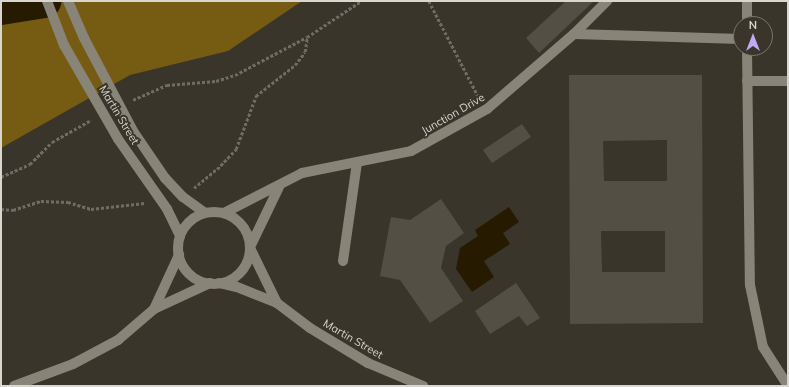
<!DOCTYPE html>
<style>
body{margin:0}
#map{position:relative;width:789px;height:387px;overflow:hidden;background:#39352a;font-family:Mulish,sans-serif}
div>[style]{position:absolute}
.green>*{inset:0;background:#765b13}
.water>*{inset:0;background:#261a00}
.river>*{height:34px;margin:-17px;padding:0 17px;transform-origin:17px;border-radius:17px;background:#261a00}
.building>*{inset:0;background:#544f44}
.path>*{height:2.5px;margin-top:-1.25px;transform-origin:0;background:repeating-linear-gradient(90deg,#706c63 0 3px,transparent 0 5px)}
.minor>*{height:10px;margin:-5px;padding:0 5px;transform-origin:5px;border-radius:5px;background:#898478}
.minor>.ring{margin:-5px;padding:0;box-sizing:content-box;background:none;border:10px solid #898478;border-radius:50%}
span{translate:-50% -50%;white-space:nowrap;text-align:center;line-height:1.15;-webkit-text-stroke:4px #39352a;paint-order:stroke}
.street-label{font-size:11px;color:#d9d6d0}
.frame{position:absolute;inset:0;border:2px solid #d9d6d0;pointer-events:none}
.north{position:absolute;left:733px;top:16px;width:40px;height:40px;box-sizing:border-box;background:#39352a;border:1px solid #79756c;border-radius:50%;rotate:0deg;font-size:11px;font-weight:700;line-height:16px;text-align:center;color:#d9d6d0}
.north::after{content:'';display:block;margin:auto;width:14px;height:18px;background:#bea9f5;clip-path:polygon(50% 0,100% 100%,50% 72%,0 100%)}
</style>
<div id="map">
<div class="green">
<i style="clip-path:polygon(1px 1px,302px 1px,228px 51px,130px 75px,1px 148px)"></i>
</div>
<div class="water">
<i style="clip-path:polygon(509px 207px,519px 222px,503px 233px,510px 244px,484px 261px,494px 277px,472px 292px,456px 269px,460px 248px,478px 236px,475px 230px)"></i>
</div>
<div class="river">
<i style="left:1px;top:8px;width:44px;rotate:-9.2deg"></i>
</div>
<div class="building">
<i style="clip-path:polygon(566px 1px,594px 1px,539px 53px,526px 38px)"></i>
<i style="clip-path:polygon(evenodd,569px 75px,702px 75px,703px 323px,570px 324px,569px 75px,667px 140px,667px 181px,604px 181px,603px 141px,667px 140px,569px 75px,601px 231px,665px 231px,665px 272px,602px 272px,601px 231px)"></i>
<i style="clip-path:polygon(522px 124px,531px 137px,492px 163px,483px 150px)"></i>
<i style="clip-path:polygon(441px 199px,464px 233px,446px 246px,441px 268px,463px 301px,430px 323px,400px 280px,380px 276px,391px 217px,410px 220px)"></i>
<i style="clip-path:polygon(516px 283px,540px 318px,527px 326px,519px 316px,490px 334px,475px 311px)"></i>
</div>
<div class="path">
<i style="left:429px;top:1px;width:109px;rotate:62.7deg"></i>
<i style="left:133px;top:100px;width:37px;rotate:-24deg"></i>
<i style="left:167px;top:85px;width:49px;rotate:-4.7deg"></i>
<i style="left:216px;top:81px;width:20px;rotate:-18deg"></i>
<i style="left:235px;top:75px;width:81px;rotate:-27.8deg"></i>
<i style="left:307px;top:37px;width:65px;rotate:-33.7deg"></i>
<i style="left:1px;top:177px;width:32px;rotate:-24deg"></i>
<i style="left:30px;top:164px;width:31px;rotate:-45deg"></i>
<i style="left:52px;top:142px;width:45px;rotate:-29.4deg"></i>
<i style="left:194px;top:188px;width:30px;rotate:-40deg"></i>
<i style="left:217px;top:169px;width:28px;rotate:-46deg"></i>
<i style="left:236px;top:149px;width:57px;rotate:-69.3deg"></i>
<i style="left:256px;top:96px;width:50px;rotate:-38.5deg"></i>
<i style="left:295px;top:65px;width:16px;rotate:-52deg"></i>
<i style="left:305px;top:52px;width:15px;rotate:-82deg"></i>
<i style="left:1px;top:209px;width:12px;rotate:5deg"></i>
<i style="left:13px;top:210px;width:29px;rotate:-18deg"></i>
<i style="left:41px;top:201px;width:27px;rotate:2deg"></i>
<i style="left:68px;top:202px;width:24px;rotate:17deg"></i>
<i style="left:91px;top:209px;width:54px;rotate:-6.3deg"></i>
</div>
<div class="minor">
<i style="left:47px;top:1px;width:47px;rotate:68.9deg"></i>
<i style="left:64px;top:45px;width:108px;rotate:60.1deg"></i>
<i style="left:118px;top:139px;width:85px;rotate:55deg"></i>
<i style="left:167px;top:209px;width:30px;rotate:64deg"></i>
<i style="left:68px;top:1px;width:40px;rotate:66.6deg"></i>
<i style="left:84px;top:38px;width:105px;rotate:62.2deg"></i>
<i style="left:133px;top:131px;width:57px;rotate:55.8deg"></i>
<i style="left:165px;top:178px;width:26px;rotate:47deg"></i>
<i style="left:183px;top:197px;width:27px;rotate:36deg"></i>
<i style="left:747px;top:24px;width:23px;rotate:-90deg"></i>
<i style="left:574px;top:34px;width:167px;rotate:1.7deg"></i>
<i style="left:747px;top:48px;width:237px;rotate:89.3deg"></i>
<i style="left:750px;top:285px;width:63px;rotate:78.2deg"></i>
<i style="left:763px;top:347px;width:46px;rotate:57.3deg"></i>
<i style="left:747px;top:81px;width:41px"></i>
<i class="ring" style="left:178px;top:212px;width:62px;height:62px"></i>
<i style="left:224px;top:213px;width:88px;rotate:-27.1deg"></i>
<i style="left:302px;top:173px;width:111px;rotate:-11.4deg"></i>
<i style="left:411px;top:151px;width:87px;rotate:-28.9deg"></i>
<i style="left:487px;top:109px;width:115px;rotate:-40.8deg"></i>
<i style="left:574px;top:34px;width:47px;rotate:-45deg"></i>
<i style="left:251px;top:245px;width:64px;rotate:-64.2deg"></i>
<i style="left:251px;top:250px;width:59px;rotate:63.9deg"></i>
<i style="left:343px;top:261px;width:99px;rotate:-81.9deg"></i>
<i style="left:219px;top:283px;width:18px;rotate:13deg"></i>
<i style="left:237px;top:287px;width:43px;rotate:21.8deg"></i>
<i style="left:277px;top:303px;width:41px;rotate:37.1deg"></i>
<i style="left:310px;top:328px;width:68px;rotate:31.1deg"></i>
<i style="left:368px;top:363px;width:60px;rotate:22.7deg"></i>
<i style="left:154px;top:309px;width:60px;rotate:-65.2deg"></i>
<i style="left:14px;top:386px;width:63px;rotate:-20.4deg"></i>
<i style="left:73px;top:364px;width:51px;rotate:-28.1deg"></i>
<i style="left:118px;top:340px;width:48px;rotate:-40.7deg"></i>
<i style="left:154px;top:309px;width:62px;rotate:-24.9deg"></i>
</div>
<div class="street-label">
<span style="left:453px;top:114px;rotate:-30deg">Junction Drive</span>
<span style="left:119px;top:115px;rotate:59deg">Martin Street</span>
<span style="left:353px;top:339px;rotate:30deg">Martin Street</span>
</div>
<div class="frame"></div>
<div class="north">N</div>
</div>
